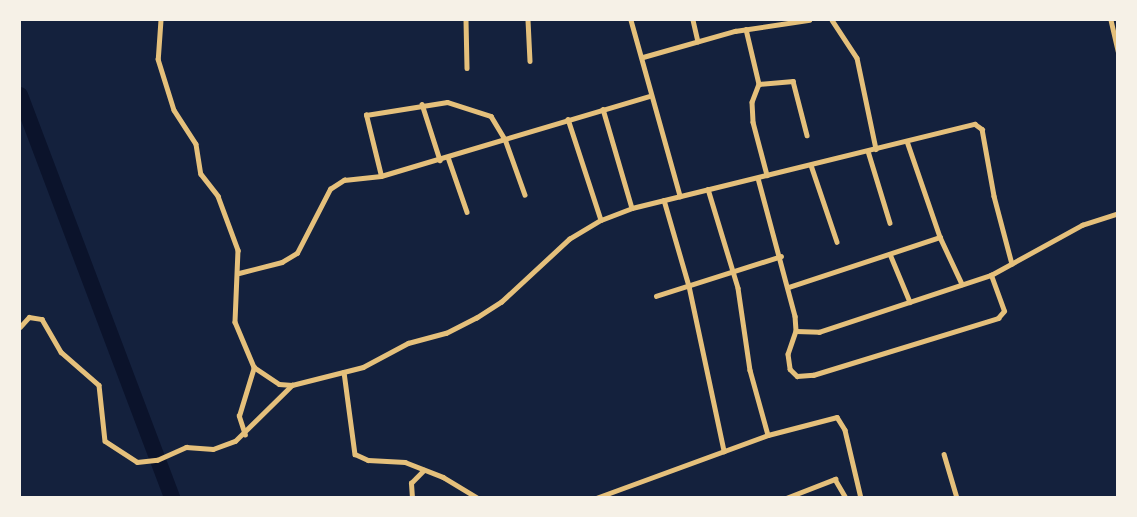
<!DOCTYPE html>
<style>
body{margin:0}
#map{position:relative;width:1137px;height:517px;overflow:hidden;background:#14213d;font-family:"Archivo Narrow",sans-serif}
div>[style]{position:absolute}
.river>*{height:16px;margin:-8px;padding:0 8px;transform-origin:8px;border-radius:8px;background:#0b132b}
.minor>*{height:4.5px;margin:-2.25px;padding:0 2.25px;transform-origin:2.25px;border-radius:2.25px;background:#e5c07b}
span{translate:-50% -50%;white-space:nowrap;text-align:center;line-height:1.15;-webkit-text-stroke:5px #f6f1e7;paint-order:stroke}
.frame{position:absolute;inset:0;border:21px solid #f6f1e7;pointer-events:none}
</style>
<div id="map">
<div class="river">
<i style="left:20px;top:95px;width:431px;rotate:69.3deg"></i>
</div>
<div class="minor">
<i style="left:161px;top:20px;width:39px;rotate:94deg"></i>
<i style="left:158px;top:59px;width:53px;rotate:72.6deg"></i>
<i style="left:174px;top:110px;width:40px;rotate:57.1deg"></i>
<i style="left:196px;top:144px;width:30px;rotate:81deg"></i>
<i style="left:201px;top:174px;width:28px;rotate:52deg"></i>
<i style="left:218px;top:196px;width:58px;rotate:69.7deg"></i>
<i style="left:238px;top:250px;width:72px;rotate:92.4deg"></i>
<i style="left:235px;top:322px;width:49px;rotate:67.1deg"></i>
<i style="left:254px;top:367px;width:30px;rotate:34deg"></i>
<i style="left:279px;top:384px;width:13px;rotate:4deg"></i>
<i style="left:292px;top:385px;width:73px;rotate:-14.2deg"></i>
<i style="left:363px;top:367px;width:51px;rotate:-28.1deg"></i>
<i style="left:408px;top:343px;width:39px;rotate:-15deg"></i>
<i style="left:446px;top:333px;width:34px;rotate:-27deg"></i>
<i style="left:476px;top:318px;width:30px;rotate:-33deg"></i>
<i style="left:501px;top:302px;width:93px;rotate:-42.8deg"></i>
<i style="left:569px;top:239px;width:37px;rotate:-31deg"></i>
<i style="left:601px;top:220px;width:33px;rotate:-21deg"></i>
<i style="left:632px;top:208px;width:353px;rotate:-13.8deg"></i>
<i style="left:975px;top:124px;width:9px;rotate:36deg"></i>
<i style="left:982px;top:129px;width:68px;rotate:79.8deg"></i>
<i style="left:994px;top:196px;width:70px;rotate:75.2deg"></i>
<i style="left:466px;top:20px;width:48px;rotate:88.8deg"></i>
<i style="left:528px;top:20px;width:41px;rotate:87.2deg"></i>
<i style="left:631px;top:20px;width:183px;rotate:74.4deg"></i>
<i style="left:693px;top:20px;width:22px;rotate:77deg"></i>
<i style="left:832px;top:20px;width:45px;rotate:56.7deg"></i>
<i style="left:857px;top:58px;width:93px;rotate:78.2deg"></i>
<i style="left:1111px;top:20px;width:32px;rotate:77deg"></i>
<i style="left:746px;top:29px;width:57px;rotate:76.7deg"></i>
<i style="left:759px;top:84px;width:19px;rotate:111deg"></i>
<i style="left:752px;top:102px;width:20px;rotate:87deg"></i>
<i style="left:753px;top:122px;width:55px;rotate:75.2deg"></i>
<i style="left:643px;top:57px;width:96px;rotate:-15.8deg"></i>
<i style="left:735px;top:31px;width:75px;rotate:-8.5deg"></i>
<i style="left:759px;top:84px;width:34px;rotate:-5deg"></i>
<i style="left:793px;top:81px;width:56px;rotate:75.5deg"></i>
<i style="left:422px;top:104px;width:59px;rotate:72.2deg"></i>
<i style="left:603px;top:109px;width:103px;rotate:73.7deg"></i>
<i style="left:568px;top:119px;width:106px;rotate:71.9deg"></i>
<i style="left:907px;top:141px;width:102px;rotate:71deg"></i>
<i style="left:940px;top:237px;width:52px;rotate:64.9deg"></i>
<i style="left:868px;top:151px;width:75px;rotate:73deg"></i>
<i style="left:448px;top:157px;width:58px;rotate:70.9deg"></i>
<i style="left:811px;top:165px;width:81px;rotate:71.3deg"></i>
<i style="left:381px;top:176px;width:63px;rotate:-103.8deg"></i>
<i style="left:366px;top:115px;width:82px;rotate:-9.1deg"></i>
<i style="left:447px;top:102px;width:46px;rotate:17.7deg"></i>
<i style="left:491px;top:116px;width:27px;rotate:59deg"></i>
<i style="left:505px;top:139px;width:59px;rotate:70.3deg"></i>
<i style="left:758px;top:178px;width:143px;rotate:75deg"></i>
<i style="left:795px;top:316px;width:15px;rotate:86deg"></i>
<i style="left:796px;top:331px;width:24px;rotate:109deg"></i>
<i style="left:788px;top:354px;width:15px;rotate:82deg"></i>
<i style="left:790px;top:369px;width:10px;rotate:45deg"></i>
<i style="left:797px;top:376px;width:16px;rotate:-4deg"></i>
<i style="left:813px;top:375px;width:194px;rotate:-17.1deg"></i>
<i style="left:998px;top:318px;width:9px;rotate:-49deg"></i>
<i style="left:1004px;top:311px;width:38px;rotate:-110deg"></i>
<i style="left:708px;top:189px;width:103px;rotate:73.1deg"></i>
<i style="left:738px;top:288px;width:83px;rotate:81.7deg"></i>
<i style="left:750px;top:370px;width:67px;rotate:74.5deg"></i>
<i style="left:664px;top:200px;width:90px;rotate:73.8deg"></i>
<i style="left:689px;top:286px;width:169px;rotate:78deg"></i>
<i style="left:890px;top:254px;width:52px;rotate:67.4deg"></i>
<i style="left:239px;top:273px;width:44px;rotate:-14.3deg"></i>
<i style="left:282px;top:262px;width:17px;rotate:-31deg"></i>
<i style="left:297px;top:253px;width:72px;rotate:-62.7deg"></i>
<i style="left:330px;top:189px;width:17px;rotate:-33deg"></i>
<i style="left:344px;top:180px;width:37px;rotate:-6deg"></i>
<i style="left:381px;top:176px;width:281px;rotate:-16.6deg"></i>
<i style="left:789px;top:287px;width:159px;rotate:-18.3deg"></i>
<i style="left:656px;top:296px;width:131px;rotate:-17.7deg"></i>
<i style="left:20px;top:327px;width:13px;rotate:-48deg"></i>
<i style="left:29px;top:317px;width:13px;rotate:9deg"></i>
<i style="left:42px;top:319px;width:38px;rotate:60deg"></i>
<i style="left:61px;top:352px;width:50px;rotate:41deg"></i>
<i style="left:99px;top:385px;width:56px;rotate:83.9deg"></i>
<i style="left:105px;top:441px;width:38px;rotate:33deg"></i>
<i style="left:137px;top:462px;width:20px;rotate:-6deg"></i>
<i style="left:157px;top:460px;width:32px;rotate:-24deg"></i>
<i style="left:186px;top:447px;width:27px;rotate:4deg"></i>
<i style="left:213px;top:449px;width:23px;rotate:-20deg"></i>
<i style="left:235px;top:441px;width:80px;rotate:-44.5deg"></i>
<i style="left:796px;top:331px;width:23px;rotate:2deg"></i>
<i style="left:819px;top:332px;width:181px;rotate:-18.3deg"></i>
<i style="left:991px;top:275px;width:104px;rotate:-28.8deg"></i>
<i style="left:1082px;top:225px;width:38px;rotate:-18deg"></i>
<i style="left:344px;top:372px;width:83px;rotate:82.4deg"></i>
<i style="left:355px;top:454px;width:14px;rotate:25deg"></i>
<i style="left:368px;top:460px;width:37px;rotate:3deg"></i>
<i style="left:405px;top:462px;width:41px;rotate:21.5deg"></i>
<i style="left:443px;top:477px;width:41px;rotate:31deg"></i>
<i style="left:245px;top:435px;width:20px;rotate:-108deg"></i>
<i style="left:239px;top:416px;width:51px;rotate:-73deg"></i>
<i style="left:944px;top:454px;width:46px;rotate:73.5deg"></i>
<i style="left:412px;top:498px;width:15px;rotate:-94deg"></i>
<i style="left:411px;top:483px;width:18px;rotate:-45deg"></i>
<i style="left:596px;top:498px;width:183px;rotate:-20.1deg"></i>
<i style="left:768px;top:435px;width:71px;rotate:-14.6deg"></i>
<i style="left:837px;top:417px;width:15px;rotate:58deg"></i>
<i style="left:845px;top:430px;width:70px;rotate:76.8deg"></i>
<i style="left:786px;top:498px;width:53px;rotate:-21.2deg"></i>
<i style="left:835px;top:479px;width:22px;rotate:60deg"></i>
</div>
<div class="frame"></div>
</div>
